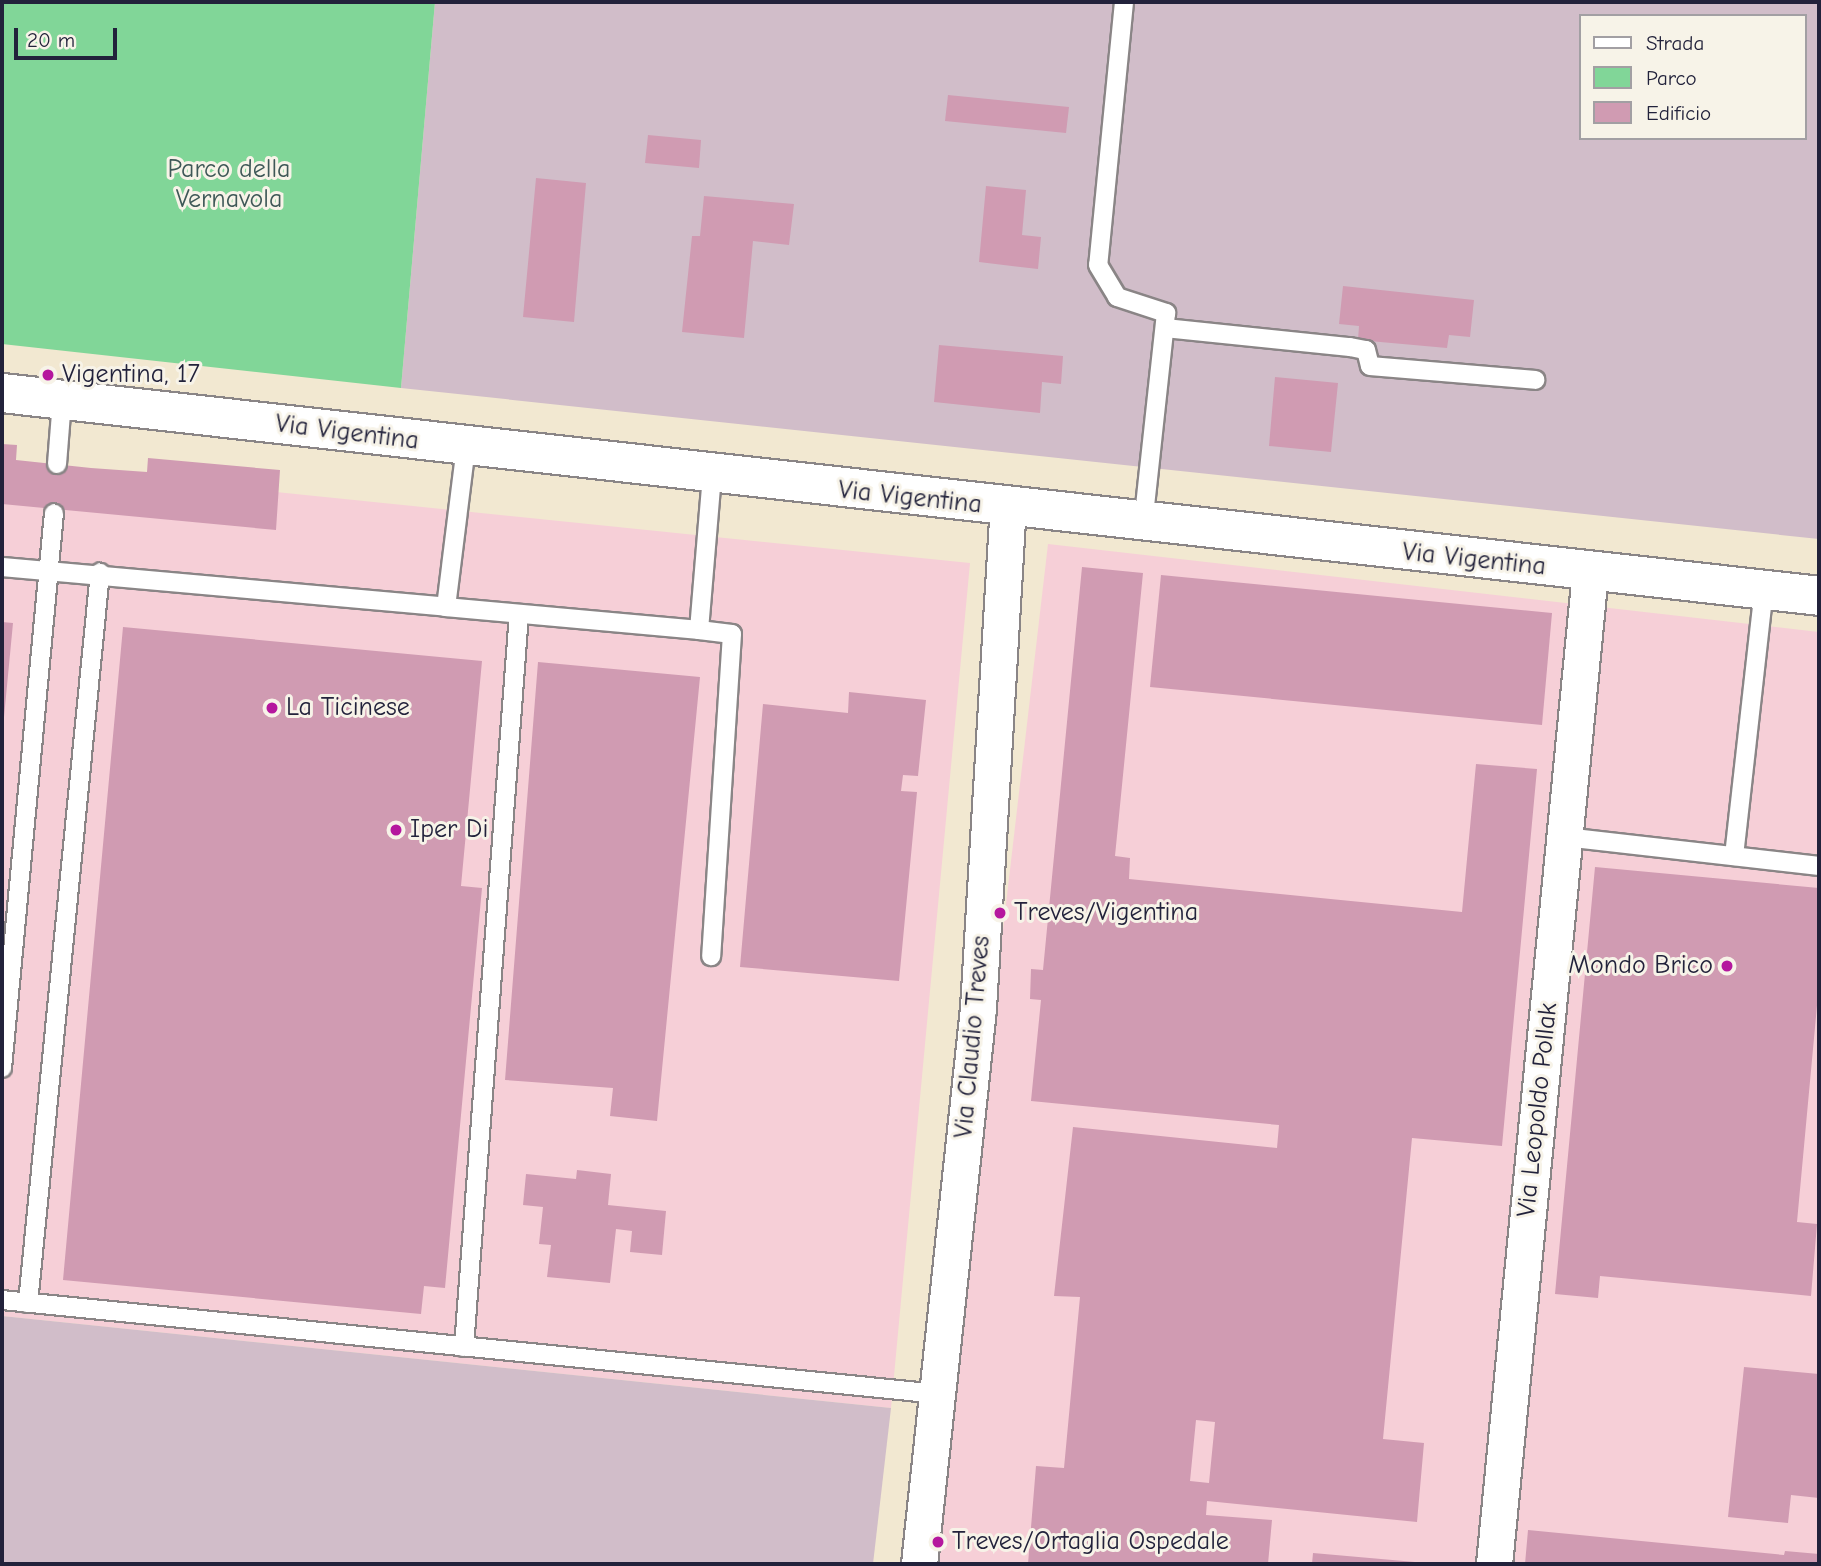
<!DOCTYPE html>
<style>
body{margin:0}
#map{position:relative;width:1821px;height:1566px;overflow:hidden;background:#f2e8d1;font-family:"Comic Neue",sans-serif}
div>[style]{position:absolute}
.built>*{inset:0;background:#f6cfd7}
.industrial>*{inset:0;background:#d1bdc9}
.green>*{inset:0;background:#81d698}
.building>*{inset:0;background:#d09bb2}
.roads{filter:drop-shadow(2px 0 #8a8586) drop-shadow(-2px 0 #8a8586) drop-shadow(0 2px #8a8586) drop-shadow(0 -2px #8a8586)}
.lane>*{height:18px;margin:-9px;padding:0 9px;transform-origin:9px;border-radius:9px;background:#fff}
.street>*{height:35px;margin:-17.5px;padding:0 17.5px;transform-origin:17.5px;border-radius:17.5px;background:#fff}
.secondary>*{height:38px;margin:-19px;padding:0 19px;transform-origin:19px;border-radius:19px;background:#fff}
.dots>*{width:19px;height:19px;translate:-50% -50%;box-sizing:border-box;border:4px solid #f7f3e8;border-radius:50%}
span{translate:-50% -50%;white-space:nowrap;text-align:center;line-height:1.15;-webkit-text-stroke:6px #f7f3e8;paint-order:stroke}
.park-label{font-size:26px;color:#3e5857}
.poi-label{font-size:26px;color:#22223b}
.left{translate:0 -50%;text-align:left}
.right{translate:-100% -50%;text-align:right}
.street-label{font-size:26px;color:#22223b}
.frame{position:absolute;inset:0;border:4px solid #22223b;pointer-events:none}
.legend{position:absolute;left:1579px;top:14px;width:228px;height:126px;box-sizing:border-box;background:#f7f3e8;border:2px solid #a29fa3;margin:0;padding:9px 12px;list-style:none;font-size:21px;color:#22223b}
.legend li{display:flex;align-items:center;gap:14px;height:35px}
.legend b{width:35px;border:2px solid #a29fa3}
.scale{position:absolute;left:14px;top:28px;width:103px;height:32px;box-sizing:border-box;border:4px solid #22223b;border-top:0;padding-left:9px;font-size:21px;line-height:24px;white-space:nowrap;color:#22223b;-webkit-text-stroke:5px #f7f3e8;paint-order:stroke}
</style>
<div id="map">
<div class="built">
<i style="clip-path:polygon(2px 464px,970px 563px,891px 1408px,2px 1316px)"></i>
<i style="clip-path:polygon(1048px 544px,1819px 632px,1819px 1564px,929px 1564px)"></i>
</div>
<div class="industrial">
<i style="clip-path:polygon(evenodd,435px 2px,1819px 2px,1819px 539px,401px 388px,435px 2px,1581px 16px,1805px 16px,1805px 138px,1581px 138px,1581px 16px)"></i>
<i style="clip-path:polygon(2px 1316px,891px 1408px,873px 1564px,2px 1564px)"></i>
</div>
<div class="green">
<i style="clip-path:polygon(2px 2px,435px 2px,401px 388px,2px 344px)"></i>
</div>
<div class="building">
<i style="clip-path:polygon(948px 95px,1069px 107px,1066px 133px,945px 121px)"></i>
<i style="clip-path:polygon(648px 135px,701px 140px,699px 168px,645px 163px)"></i>
<i style="clip-path:polygon(536px 178px,586px 183px,574px 322px,523px 317px)"></i>
<i style="clip-path:polygon(986px 186px,1026px 190px,1022px 235px,1041px 237px,1038px 269px,979px 262px)"></i>
<i style="clip-path:polygon(704px 196px,794px 204px,789px 245px,753px 241px,744px 338px,682px 332px,692px 236px,700px 236px)"></i>
<i style="clip-path:polygon(1343px 286px,1474px 300px,1470px 337px,1449px 335px,1447px 348px,1358px 340px,1359px 326px,1339px 324px)"></i>
<i style="clip-path:polygon(939px 345px,1063px 356px,1061px 384px,1042px 382px,1040px 413px,934px 402px)"></i>
<i style="clip-path:polygon(1275px 377px,1338px 383px,1331px 452px,1269px 446px)"></i>
<i style="clip-path:polygon(2px 444px,17px 445px,16px 460px,91px 468px,147px 472px,148px 458px,280px 470px,276px 530px,2px 504px)"></i>
<i style="clip-path:polygon(evenodd,1082px 567px,1143px 573px,1115px 856px,1130px 858px,1129px 879px,1462px 912px,1476px 764px,1537px 769px,1502px 1146px,1412px 1138px,1383px 1439px,1424px 1443px,1417px 1522px,1207px 1501px,1206px 1515px,1272px 1520px,1268px 1564px,1028px 1564px,1036px 1466px,1064px 1468px,1080px 1297px,1054px 1296px,1073px 1127px,1277px 1148px,1279px 1125px,1031px 1101px,1041px 1000px,1030px 999px,1031px 969px,1043px 970px,1082px 567px,1196px 1420px,1215px 1422px,1209px 1483px,1190px 1481px,1196px 1420px)"></i>
<i style="clip-path:polygon(1161px 575px,1552px 613px,1542px 725px,1150px 687px)"></i>
<i style="clip-path:polygon(2px 622px,13px 623px,4px 717px,2px 717px)"></i>
<i style="clip-path:polygon(123px 627px,482px 661px,461px 886px,482px 888px,445px 1288px,424px 1286px,421px 1314px,63px 1280px)"></i>
<i style="clip-path:polygon(538px 662px,700px 677px,657px 1121px,610px 1116px,613px 1088px,505px 1080px)"></i>
<i style="clip-path:polygon(849px 692px,926px 700px,918px 776px,903px 775px,901px 791px,917px 792px,899px 981px,740px 967px,763px 704px,848px 713px)"></i>
<i style="clip-path:polygon(1595px 867px,1819px 888px,1819px 984px,1797px 1222px,1817px 1224px,1811px 1296px,1600px 1276px,1598px 1298px,1555px 1294px)"></i>
<i style="clip-path:polygon(577px 1170px,611px 1174px,608px 1205px,666px 1211px,662px 1255px,630px 1252px,632px 1231px,616px 1229px,610px 1283px,547px 1277px,551px 1245px,539px 1244px,543px 1207px,523px 1205px,526px 1174px,576px 1179px)"></i>
<i style="clip-path:polygon(1744px 1367px,1819px 1374px,1819px 1498px,1791px 1495px,1788px 1523px,1728px 1517px)"></i>
<i style="clip-path:polygon(1528px 1530px,1784px 1555px,1785px 1551px,1819px 1554px,1819px 1564px,1525px 1564px)"></i>
<i style="clip-path:polygon(1313px 1553px,1415px 1562px,1415px 1564px,1312px 1564px)"></i>
</div>
<div class="roads">
<div class="lane">
<i style="left:1124px;top:2px;width:264px;rotate:95.6deg"></i>
<i style="left:1098px;top:265px;width:37px;rotate:59deg"></i>
<i style="left:1117px;top:297px;width:52px;rotate:18.1deg"></i>
<i style="left:1166px;top:313px;width:212px;rotate:96.2deg"></i>
<i style="left:1165px;top:328px;width:186px;rotate:5.9deg"></i>
<i style="left:1350px;top:347px;width:16px;rotate:11deg"></i>
<i style="left:1366px;top:350px;width:16px;rotate:76deg"></i>
<i style="left:1370px;top:366px;width:166px;rotate:4.8deg"></i>
<i style="left:57px;top:464px;width:64px;rotate:-85.5deg"></i>
<i style="left:2px;top:567px;width:446px;rotate:5.1deg"></i>
<i style="left:446px;top:607px;width:161px;rotate:-82.9deg"></i>
<i style="left:446px;top:607px;width:254px;rotate:5.2deg"></i>
<i style="left:699px;top:630px;width:155px;rotate:-85.2deg"></i>
<i style="left:699px;top:630px;width:33px;rotate:7deg"></i>
<i style="left:732px;top:634px;width:323px;rotate:93.7deg"></i>
<i style="left:1565px;top:837px;width:256px;rotate:6.5deg"></i>
<i style="left:1734px;top:856px;width:268px;rotate:-83.6deg"></i>
<i style="left:2px;top:1068px;width:557px;rotate:-84.65deg"></i>
<i style="left:2px;top:1300px;width:941px;rotate:5.73deg"></i>
<i style="left:28px;top:1303px;width:734px;rotate:-84.37deg"></i>
<i style="left:464px;top:1347px;width:735px;rotate:-85.71deg"></i>
</div>
<div class="street">
<i style="left:919px;top:1564px;width:559px;rotate:-83.94deg"></i>
<i style="left:978px;top:1008px;width:500px;rotate:-86.6deg"></i>
<i style="left:1494px;top:1564px;width:996px;rotate:-84.47deg"></i>
</div>
<div class="secondary">
<i style="left:2px;top:393px;width:1828px;rotate:6.37deg"></i>
</div>
</div>
<div class="dots">
<i style="left:48px;top:375px;background:#b5179e"></i>
<i style="left:272px;top:708px;background:#b5179e"></i>
<i style="left:396px;top:830px;background:#b5179e"></i>
<i style="left:1000px;top:913px;background:#b5179e"></i>
<i style="left:1727px;top:966px;background:#b5179e"></i>
<i style="left:938px;top:1542px;background:#b5179e"></i>
</div>
<div class="park-label">
<span style="left:229px;top:185px">Parco della<br>Vernavola</span>
</div>
<div class="poi-label">
<span class="left" style="left:62px;top:375px">Vigentina, 17</span>
<span class="left" style="left:286px;top:708px">La Ticinese</span>
<span class="left" style="left:410px;top:830px">Iper Di</span>
<span class="left" style="left:1014px;top:913px">Treves/Vigentina</span>
<span class="right" style="left:1713px;top:966px">Mondo Brico</span>
<span class="left" style="left:952px;top:1542px">Treves/Ortaglia Ospedale</span>
</div>
<div class="street-label">
<span style="left:347px;top:433px;rotate:7deg">Via Vigentina</span>
<span style="left:910px;top:498px;rotate:6deg">Via Vigentina</span>
<span style="left:1474px;top:560px;rotate:6deg">Via Vigentina</span>
<span style="left:973px;top:1037px;rotate:-85deg">Via Claudio Treves</span>
<span style="left:1538px;top:1110px;rotate:-84deg">Via Leopoldo Pollak</span>
</div>
<div class="frame"></div>
<ul class="legend">
<li><b style="height:9px;background:#fff"></b>Strada</li>
<li><b style="height:19px;background:#81d698"></b>Parco</li>
<li><b style="height:19px;background:#d09bb2"></b>Edificio</li>
</ul>
<div class="scale">20 m</div>
</div>
